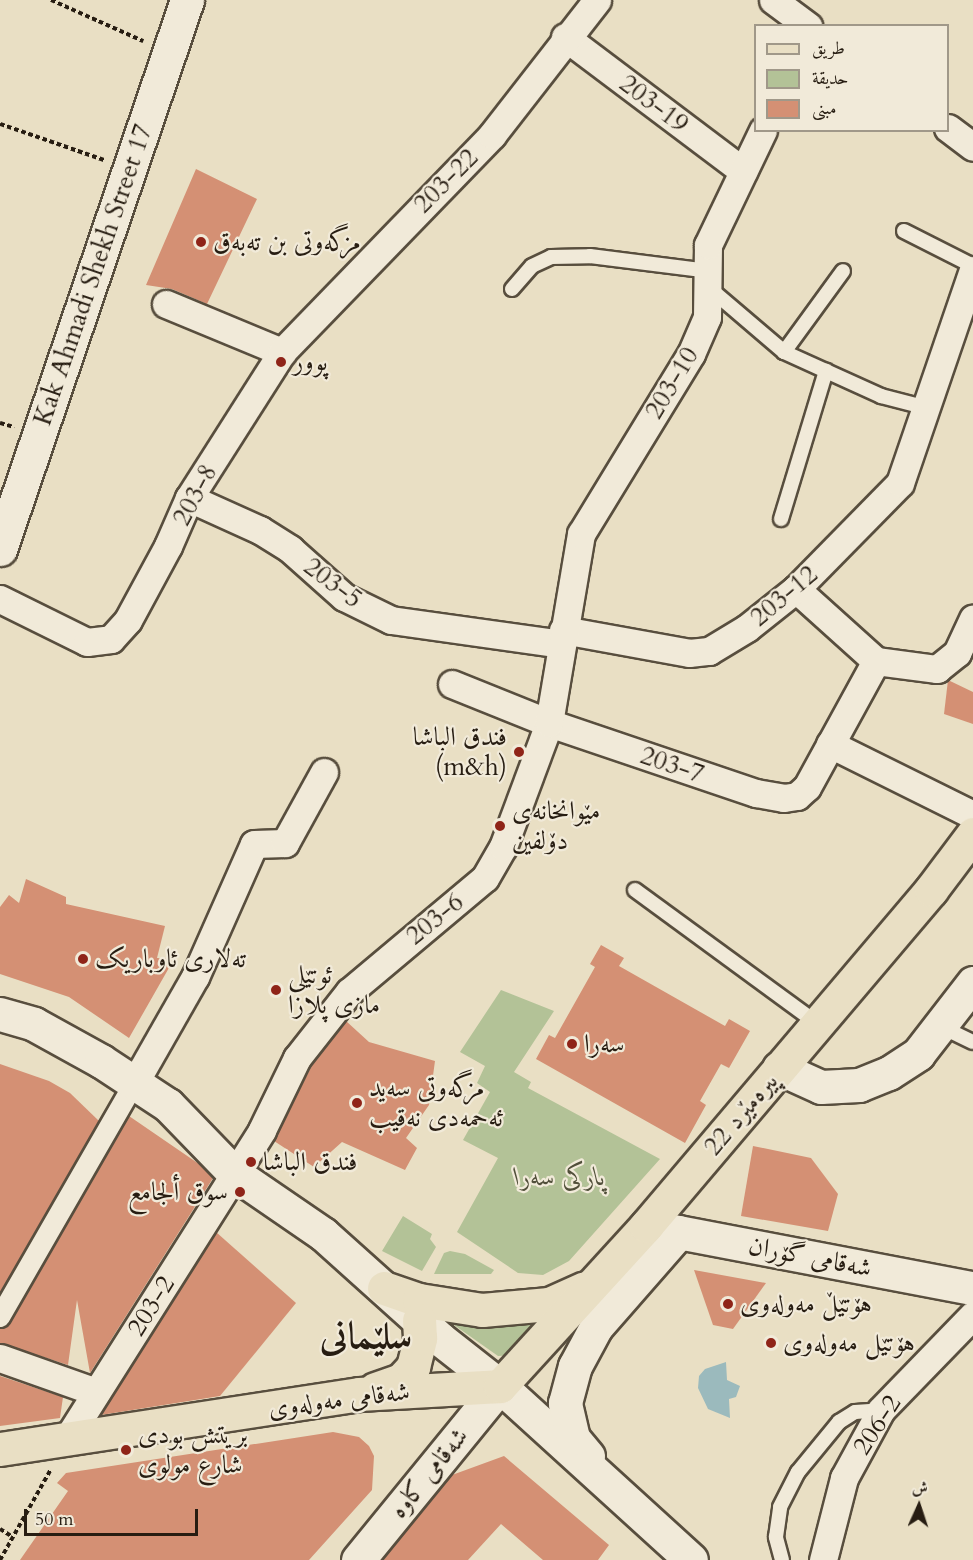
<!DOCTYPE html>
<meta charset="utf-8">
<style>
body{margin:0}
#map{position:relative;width:973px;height:1560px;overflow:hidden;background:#e9dfc4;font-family:Cardo,Amiri,serif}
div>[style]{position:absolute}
.green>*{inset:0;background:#b3c297}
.water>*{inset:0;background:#9bbabd}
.building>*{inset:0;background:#d49074}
.path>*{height:4px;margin-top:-2px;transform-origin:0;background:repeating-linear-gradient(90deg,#271d12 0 4.5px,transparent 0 7.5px)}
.roads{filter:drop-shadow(2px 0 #584e3e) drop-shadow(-2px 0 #584e3e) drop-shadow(0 2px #584e3e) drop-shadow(0 -2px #584e3e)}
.service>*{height:14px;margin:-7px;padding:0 7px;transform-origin:7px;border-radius:7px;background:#f1ead9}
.pedestrian>*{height:20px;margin:-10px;padding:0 10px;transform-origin:10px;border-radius:10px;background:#f1ead9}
.minor>*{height:27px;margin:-13.5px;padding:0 13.5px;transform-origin:13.5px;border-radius:13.5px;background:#f1ead9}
.tertiary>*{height:33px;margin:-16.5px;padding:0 16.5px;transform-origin:16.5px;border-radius:16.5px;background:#f1ead9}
.secondary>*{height:33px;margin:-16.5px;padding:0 16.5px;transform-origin:16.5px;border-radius:16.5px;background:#f1ead9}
.primary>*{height:33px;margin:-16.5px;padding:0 16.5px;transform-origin:16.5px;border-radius:16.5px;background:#e9dfc4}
.dots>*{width:16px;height:16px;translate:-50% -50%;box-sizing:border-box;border:3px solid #f1ead9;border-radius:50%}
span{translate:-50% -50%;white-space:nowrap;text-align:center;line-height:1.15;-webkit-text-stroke:4.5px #f1ead9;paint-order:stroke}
.street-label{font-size:26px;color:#271d12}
.poi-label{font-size:26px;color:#271d12}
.left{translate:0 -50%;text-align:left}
.right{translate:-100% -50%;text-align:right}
.park-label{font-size:26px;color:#514f3a;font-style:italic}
.town-label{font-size:38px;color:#271d12;font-weight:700}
.legend{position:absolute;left:754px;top:24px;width:195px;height:108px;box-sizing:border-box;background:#f1ead9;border:2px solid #a09889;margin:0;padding:8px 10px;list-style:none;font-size:18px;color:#271d12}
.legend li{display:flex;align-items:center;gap:12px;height:30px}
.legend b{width:30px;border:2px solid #a09889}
.north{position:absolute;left:889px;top:1476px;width:60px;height:60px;-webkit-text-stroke:4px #f1ead9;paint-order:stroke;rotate:3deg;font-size:16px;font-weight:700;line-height:24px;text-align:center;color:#271d12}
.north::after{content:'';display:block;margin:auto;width:21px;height:27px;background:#271d12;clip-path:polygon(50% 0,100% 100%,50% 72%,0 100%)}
.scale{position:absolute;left:24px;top:1509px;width:174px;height:27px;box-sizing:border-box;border:3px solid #271d12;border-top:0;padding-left:8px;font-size:18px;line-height:21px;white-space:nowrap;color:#271d12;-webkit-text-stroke:4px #f1ead9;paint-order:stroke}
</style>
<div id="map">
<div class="green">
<i style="clip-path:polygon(501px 990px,554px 1011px,514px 1072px,531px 1082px,528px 1088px,660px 1159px,569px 1261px,543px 1275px,518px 1273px,457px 1232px,498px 1158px,463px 1140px,490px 1092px,477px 1083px,485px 1066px,460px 1052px)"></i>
<i style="clip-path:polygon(403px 1216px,432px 1234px,430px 1239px,436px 1247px,422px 1271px,382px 1251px)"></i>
<i style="clip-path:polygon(450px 1251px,465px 1254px,494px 1270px,491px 1274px,434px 1274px,444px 1253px)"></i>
<i style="clip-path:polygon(536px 1316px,548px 1322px,516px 1355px,498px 1356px,447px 1320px,516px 1325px)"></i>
</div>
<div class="water">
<i style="clip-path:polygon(726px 1362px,727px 1380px,740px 1386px,736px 1397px,729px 1399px,730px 1418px,708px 1409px,698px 1388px,699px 1376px,705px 1369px)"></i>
</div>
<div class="building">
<i style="clip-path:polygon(196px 169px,257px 199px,207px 304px,172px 289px,146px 285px)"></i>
<i style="clip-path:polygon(948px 680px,973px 692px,973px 724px,944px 714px)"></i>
<i style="clip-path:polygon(26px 879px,66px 897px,66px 904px,165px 926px,157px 958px,174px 959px,129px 1038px,69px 997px,0 974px,0 907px,9px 895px,19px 903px)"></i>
<i style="clip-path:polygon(601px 945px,624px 958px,619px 966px,725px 1026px,729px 1019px,750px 1031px,729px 1068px,721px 1064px,700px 1101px,706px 1105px,685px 1143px,536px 1059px,549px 1035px,555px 1038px,595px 967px,590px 964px)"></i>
<i style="clip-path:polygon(346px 1021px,369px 1042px,435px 1061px,429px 1105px,406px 1138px,417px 1148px,405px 1170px,342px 1142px,314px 1167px,274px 1141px,312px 1065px)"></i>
<i style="clip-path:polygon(0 1064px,49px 1081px,70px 1093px,99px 1121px,0 1293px)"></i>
<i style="clip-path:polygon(129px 1116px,199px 1164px,213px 1178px,90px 1373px,77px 1300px,68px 1365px,0 1343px,0 1329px,10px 1323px)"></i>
<i style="clip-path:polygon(753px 1146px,811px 1158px,838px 1194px,828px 1231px,741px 1216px)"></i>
<i style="clip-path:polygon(216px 1232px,296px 1303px,220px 1396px,101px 1415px)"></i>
<i style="clip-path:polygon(694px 1270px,766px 1283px,733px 1329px,713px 1325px)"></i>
<i style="clip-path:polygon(0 1376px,63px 1397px,60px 1418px,0 1426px)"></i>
<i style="clip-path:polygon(333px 1432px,359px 1437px,369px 1446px,374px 1456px,372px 1490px,309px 1560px,20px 1560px,68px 1491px,57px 1483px,66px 1473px)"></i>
<i style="clip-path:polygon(504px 1456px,609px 1545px,598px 1560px,543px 1560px,501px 1524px,468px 1560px,382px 1560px,452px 1475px)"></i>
</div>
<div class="path">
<i style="left:51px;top:0;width:101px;rotate:24deg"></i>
<i style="left:0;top:124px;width:110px;rotate:19.1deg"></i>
<i style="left:0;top:423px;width:15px;rotate:16deg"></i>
<i style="left:0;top:1529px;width:15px;rotate:32deg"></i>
<i style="left:0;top:1560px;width:104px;rotate:-60.7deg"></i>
</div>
<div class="roads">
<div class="service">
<i style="left:904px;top:231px;width:77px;rotate:26.9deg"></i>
<i style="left:708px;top:287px;width:100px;rotate:40.5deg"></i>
<i style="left:784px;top:352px;width:107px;rotate:24.4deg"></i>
<i style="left:881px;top:396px;width:48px;rotate:14.6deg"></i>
<i style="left:512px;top:289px;width:30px;rotate:-49deg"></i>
<i style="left:532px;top:266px;width:21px;rotate:-25deg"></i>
<i style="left:551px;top:257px;width:39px;rotate:-1deg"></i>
<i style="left:590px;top:256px;width:119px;rotate:7.2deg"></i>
<i style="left:784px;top:352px;width:100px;rotate:-53.9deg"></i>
<i style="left:781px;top:519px;width:155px;rotate:-73.1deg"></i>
<i style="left:635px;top:890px;width:225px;rotate:36.2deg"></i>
<i style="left:942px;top:1027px;width:34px;rotate:26deg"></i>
<i style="left:782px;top:1560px;width:24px;rotate:-105deg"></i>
<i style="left:776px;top:1537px;width:30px;rotate:-82deg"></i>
<i style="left:780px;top:1507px;width:39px;rotate:-63deg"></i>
<i style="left:798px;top:1472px;width:65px;rotate:-50.6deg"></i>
<i style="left:839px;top:1422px;width:19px;rotate:-32deg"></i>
<i style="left:855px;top:1412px;width:26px;rotate:-4deg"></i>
</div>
<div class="pedestrian">
<i style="left:0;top:1317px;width:271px;rotate:-60.1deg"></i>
</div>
<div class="minor">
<i style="left:773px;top:0;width:44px;rotate:36.6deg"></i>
<i style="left:565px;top:37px;width:223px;rotate:37deg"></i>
<i style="left:948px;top:128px;width:31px;rotate:37deg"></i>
<i style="left:166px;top:304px;width:126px;rotate:22.5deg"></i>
<i style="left:189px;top:498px;width:78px;rotate:24.3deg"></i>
<i style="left:260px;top:530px;width:36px;rotate:32deg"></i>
<i style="left:290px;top:549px;width:72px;rotate:41.6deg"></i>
<i style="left:344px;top:597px;width:52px;rotate:26.1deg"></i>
<i style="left:391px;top:620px;width:172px;rotate:8deg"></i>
<i style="left:796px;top:589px;width:108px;rotate:42deg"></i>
<i style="left:876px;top:661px;width:62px;rotate:7.5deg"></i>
<i style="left:937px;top:669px;width:26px;rotate:-39deg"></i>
<i style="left:957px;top:653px;width:38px;rotate:-65deg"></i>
<i style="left:0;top:599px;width:97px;rotate:26.3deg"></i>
<i style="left:87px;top:642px;width:24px;rotate:-7deg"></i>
<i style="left:111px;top:639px;width:25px;rotate:-48deg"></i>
<i style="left:128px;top:620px;width:84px;rotate:-61.6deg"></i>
<i style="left:168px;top:546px;width:52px;rotate:-66.4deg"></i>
<i style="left:189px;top:498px;width:173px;rotate:-57.5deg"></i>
<i style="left:282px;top:352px;width:302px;rotate:-45.9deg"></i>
<i style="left:492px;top:135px;width:171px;rotate:-52.1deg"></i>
<i style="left:563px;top:630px;width:128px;rotate:10.3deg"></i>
<i style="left:689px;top:653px;width:20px;rotate:-6deg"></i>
<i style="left:709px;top:651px;width:44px;rotate:-31.2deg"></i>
<i style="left:747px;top:628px;width:63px;rotate:-38.5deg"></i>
<i style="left:796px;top:589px;width:148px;rotate:-45.5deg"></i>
<i style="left:900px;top:483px;width:225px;rotate:-71.1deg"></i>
<i style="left:452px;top:684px;width:105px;rotate:21.9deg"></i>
<i style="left:549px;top:723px;width:219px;rotate:18.7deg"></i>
<i style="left:756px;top:793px;width:28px;rotate:10deg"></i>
<i style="left:784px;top:798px;width:13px;rotate:-9deg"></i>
<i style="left:797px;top:796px;width:13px;rotate:-42deg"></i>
<i style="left:807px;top:787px;width:144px;rotate:-61.3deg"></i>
<i style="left:830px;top:744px;width:160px;rotate:26.4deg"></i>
<i style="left:135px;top:1082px;width:121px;rotate:-60.3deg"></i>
<i style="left:195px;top:977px;width:145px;rotate:-66.1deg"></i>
<i style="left:254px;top:844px;width:31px;rotate:-2deg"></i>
<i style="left:285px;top:843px;width:81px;rotate:-61.2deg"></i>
<i style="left:0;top:1358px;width:102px;rotate:19.5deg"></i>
<i style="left:67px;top:1439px;width:365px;rotate:-57.7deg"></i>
<i style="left:262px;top:1130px;width:80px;rotate:-64.1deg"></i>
<i style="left:297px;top:1058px;width:84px;rotate:-51.8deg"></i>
<i style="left:349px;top:992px;width:177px;rotate:-40deg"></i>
<i style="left:485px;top:878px;width:36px;rotate:-60deg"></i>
<i style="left:503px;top:847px;width:132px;rotate:-69.6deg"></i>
<i style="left:549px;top:723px;width:192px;rotate:-80.4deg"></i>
<i style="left:581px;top:534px;width:211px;rotate:-58.6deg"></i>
<i style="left:691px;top:354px;width:40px;rotate:-66.6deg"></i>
<i style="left:707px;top:317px;width:72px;rotate:-89.2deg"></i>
<i style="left:708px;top:245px;width:127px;rotate:-64.4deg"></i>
<i style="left:823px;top:1560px;width:85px;rotate:-75.6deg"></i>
<i style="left:844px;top:1478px;width:77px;rotate:-61.4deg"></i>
<i style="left:881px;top:1410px;width:132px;rotate:-45.9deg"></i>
</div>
<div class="tertiary">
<i style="left:779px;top:1068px;width:46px;rotate:24.3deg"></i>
<i style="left:821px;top:1087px;width:38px;rotate:-3deg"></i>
<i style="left:859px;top:1085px;width:32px;rotate:-22deg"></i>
<i style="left:889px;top:1073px;width:35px;rotate:-33deg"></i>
<i style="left:918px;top:1054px;width:90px;rotate:-52.2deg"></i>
</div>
<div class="secondary">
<i style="left:0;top:549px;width:580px;rotate:-71.19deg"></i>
<i style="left:0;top:1014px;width:35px;rotate:16deg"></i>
<i style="left:34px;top:1024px;width:77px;rotate:28.9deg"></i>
<i style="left:101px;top:1061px;width:80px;rotate:33.3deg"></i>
<i style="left:168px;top:1105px;width:95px;rotate:45.9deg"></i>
<i style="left:234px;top:1173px;width:108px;rotate:34.4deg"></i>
<i style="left:323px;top:1234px;width:157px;rotate:41.9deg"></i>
<i style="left:440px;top:1339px;width:76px;rotate:38.1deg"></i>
<i style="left:500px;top:1386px;width:258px;rotate:42.3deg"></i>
<i style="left:657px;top:1228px;width:322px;rotate:10.8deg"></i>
<i style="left:588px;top:1456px;width:23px;rotate:-130deg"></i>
<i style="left:573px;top:1438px;width:36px;rotate:-103deg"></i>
<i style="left:565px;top:1403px;width:38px;rotate:-75deg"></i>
<i style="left:575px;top:1366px;width:44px;rotate:-61.7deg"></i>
<i style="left:596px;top:1327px;width:126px;rotate:-48.9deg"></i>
<i style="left:358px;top:1560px;width:225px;rotate:-50.8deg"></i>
</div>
<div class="primary">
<i style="left:384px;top:1288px;width:37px;rotate:19deg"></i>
<i style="left:419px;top:1300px;width:64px;rotate:9deg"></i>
<i style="left:482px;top:1310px;width:67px;rotate:-5.1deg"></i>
<i style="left:549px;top:1304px;width:39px;rotate:-24deg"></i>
<i style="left:375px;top:1389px;width:28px;rotate:-19deg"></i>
<i style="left:401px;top:1380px;width:18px;rotate:-47deg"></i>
<i style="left:413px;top:1367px;width:30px;rotate:-76deg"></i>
<i style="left:420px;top:1338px;width:18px;rotate:-93deg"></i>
<i style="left:0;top:1449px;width:363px;rotate:-8.7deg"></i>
<i style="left:359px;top:1394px;width:141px;rotate:-3.2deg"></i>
<i style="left:500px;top:1386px;width:217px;rotate:-47.6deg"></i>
<i style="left:646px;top:1226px;width:441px;rotate:-49.7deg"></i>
<i style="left:931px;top:890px;width:70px;rotate:-53.1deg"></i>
</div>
</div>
<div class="dots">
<i style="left:201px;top:242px;background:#8f2418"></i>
<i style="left:281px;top:362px;background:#8f2418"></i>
<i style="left:519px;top:752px;background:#8f2418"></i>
<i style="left:500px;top:826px;background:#8f2418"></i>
<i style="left:83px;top:959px;background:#8f2418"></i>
<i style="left:276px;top:990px;background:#8f2418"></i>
<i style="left:572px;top:1044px;background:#8f2418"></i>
<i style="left:357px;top:1103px;background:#8f2418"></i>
<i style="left:251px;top:1162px;background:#8f2418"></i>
<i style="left:240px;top:1192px;background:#8f2418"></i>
<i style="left:728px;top:1304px;background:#8f2418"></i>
<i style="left:771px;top:1343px;background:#8f2418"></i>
<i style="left:126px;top:1450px;background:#8f2418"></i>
</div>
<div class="street-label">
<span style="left:654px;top:104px;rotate:37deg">203-19</span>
<span style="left:446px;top:181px;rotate:-45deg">203-22</span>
<span style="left:93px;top:275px;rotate:-71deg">Kak Ahmadi Shekh Street 17</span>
<span style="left:672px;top:383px;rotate:-59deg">203-10</span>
<span style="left:195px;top:495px;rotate:-62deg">203-8</span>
<span style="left:333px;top:583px;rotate:37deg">203-5</span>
<span style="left:784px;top:596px;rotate:-40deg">203-12</span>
<span style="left:672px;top:765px;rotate:19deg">203-7</span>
<span style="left:435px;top:919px;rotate:-39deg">203-6</span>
<span style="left:741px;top:1114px;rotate:-50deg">22 پیرەمێرد</span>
<span style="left:810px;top:1257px;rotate:11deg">شەقامی گۆران</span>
<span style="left:151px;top:1306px;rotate:-58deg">203-2</span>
<span style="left:339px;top:1400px;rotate:-7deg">شەقامی مەولەوی</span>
<span style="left:877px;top:1425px;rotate:-57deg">206-2</span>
<span style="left:429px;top:1473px;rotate:-51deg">شەقامی کاوە</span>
</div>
<div class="poi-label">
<span class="left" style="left:213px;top:242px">مزگەوتی بن تەبەق</span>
<span class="left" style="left:293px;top:362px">پوور</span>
<span class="right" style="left:507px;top:752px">فندق الباشا<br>(m&amp;h)</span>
<span class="left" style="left:512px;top:826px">مێوانخانەی<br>دۆلفین</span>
<span class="left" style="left:95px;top:959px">تەلاری ئاوباریک</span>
<span class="left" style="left:288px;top:990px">ئوتێلی<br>مازی پلازا</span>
<span class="left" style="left:584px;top:1044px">سەرا</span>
<span class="left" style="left:369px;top:1103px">مزگەوتی سەید<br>ئەحمەدی نەقیب</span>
<span class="left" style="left:263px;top:1162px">فندق الباشا</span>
<span class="right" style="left:228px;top:1192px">سوق ألجامع</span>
<span class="left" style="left:740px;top:1304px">هۆتێڵ مەولەوی</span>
<span class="left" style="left:783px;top:1343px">هۆتێل مەولەوی</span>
<span class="left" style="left:138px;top:1450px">بريتش بودى<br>شارع مولوى</span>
</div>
<div class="park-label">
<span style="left:560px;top:1177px">پارکی سەرا</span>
</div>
<div class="town-label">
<span style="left:366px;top:1337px">سلێمانی</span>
</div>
<ul class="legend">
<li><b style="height:8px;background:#e9dfc4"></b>طريق</li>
<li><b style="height:16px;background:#b3c297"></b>حديقة</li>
<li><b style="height:16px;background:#d49074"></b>مبنى</li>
</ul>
<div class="north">ش</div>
<div class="scale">50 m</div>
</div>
